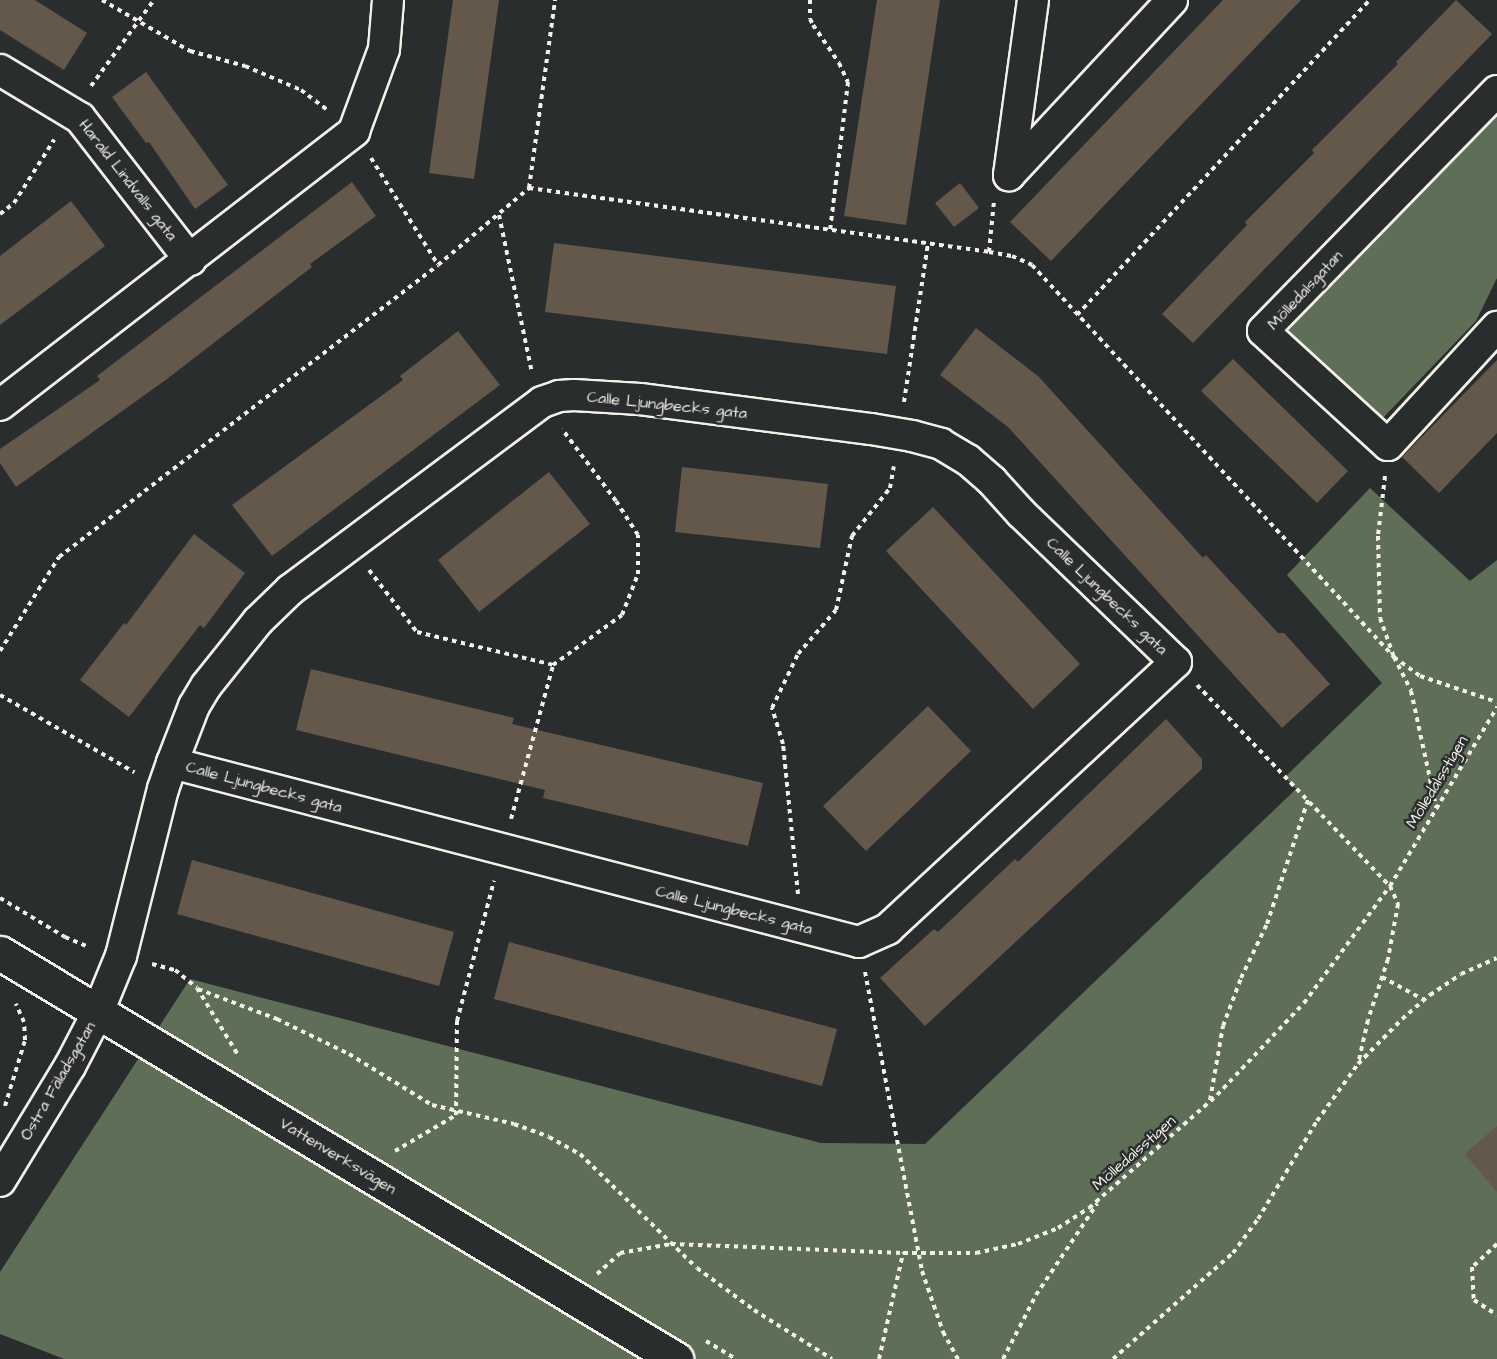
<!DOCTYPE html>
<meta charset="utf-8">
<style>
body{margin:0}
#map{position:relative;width:1497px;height:1359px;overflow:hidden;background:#2a2d2e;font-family:"Architects Daughter",sans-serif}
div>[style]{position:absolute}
.green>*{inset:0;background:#5e6e57}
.building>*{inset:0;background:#64584b}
.path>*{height:4px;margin-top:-2px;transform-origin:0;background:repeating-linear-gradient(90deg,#f4f1e8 0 4.5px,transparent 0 9px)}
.roads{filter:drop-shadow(2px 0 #f4f1e8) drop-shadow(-2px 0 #f4f1e8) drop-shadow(0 2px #f4f1e8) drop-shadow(0 -2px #f4f1e8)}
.street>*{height:30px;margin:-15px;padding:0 15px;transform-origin:15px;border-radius:15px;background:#2a2d2e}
.secondary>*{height:33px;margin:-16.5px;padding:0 16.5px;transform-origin:16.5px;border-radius:16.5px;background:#2a2d2e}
span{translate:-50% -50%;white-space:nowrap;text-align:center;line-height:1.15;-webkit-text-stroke:5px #2a2d2e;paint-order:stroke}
.street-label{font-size:16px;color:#f4f1e8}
</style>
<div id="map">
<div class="green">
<i style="clip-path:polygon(1497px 104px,1497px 278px,1476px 321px,1379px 422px,1278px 330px)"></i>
<i style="clip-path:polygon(1370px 488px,1470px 581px,1497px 560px,1497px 1359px,64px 1359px,0 1334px,0 1272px,190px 979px,821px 1143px,925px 1144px,1296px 789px,1285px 777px,1382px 683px,1287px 575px)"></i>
</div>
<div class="building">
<i style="clip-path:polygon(0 0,35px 0,87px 33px,64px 70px,0 30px)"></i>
<i style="clip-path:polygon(453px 0,499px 0,474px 179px,429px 173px)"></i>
<i style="clip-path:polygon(877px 0,940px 0,906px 225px,844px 216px)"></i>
<i style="clip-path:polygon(1223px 0,1301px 0,1051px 261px,1010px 222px)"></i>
<i style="clip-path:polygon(1456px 0,1492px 34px,1193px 343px,1162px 314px,1247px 225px,1245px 222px,1314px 153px,1312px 150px,1398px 64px,1396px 62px)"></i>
<i style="clip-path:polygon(146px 72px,228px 185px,195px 209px,149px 142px,146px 143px,112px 97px)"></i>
<i style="clip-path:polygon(352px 182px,376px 216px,310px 264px,312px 267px,167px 379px,16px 487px,0 463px,0 449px,100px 380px,97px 376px)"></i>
<i style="clip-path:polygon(960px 183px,979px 208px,954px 227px,935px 203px)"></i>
<i style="clip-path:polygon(71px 201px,105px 246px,0 325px,0 256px)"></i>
<i style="clip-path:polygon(554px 243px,896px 286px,887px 354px,545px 312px)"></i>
<i style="clip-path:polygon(976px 328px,1039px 377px,1203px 558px,1206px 555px,1278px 633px,1284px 633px,1330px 684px,1282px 728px,1008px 427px,940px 375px)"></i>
<i style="clip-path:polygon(458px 331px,500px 385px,272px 556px,232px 505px,403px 380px,400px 376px)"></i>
<i style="clip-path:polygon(1233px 359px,1348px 471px,1317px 503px,1201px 391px)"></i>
<i style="clip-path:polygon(1497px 360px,1497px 433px,1439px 493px,1402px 457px)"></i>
<i style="clip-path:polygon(682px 467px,828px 484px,820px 548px,675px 532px)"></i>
<i style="clip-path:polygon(549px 472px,590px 524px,479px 612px,438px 560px)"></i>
<i style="clip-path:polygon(933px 507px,1080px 664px,1033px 709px,886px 551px)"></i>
<i style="clip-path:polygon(194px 534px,245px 573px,204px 628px,200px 625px,129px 717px,80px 680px,124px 623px,126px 625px)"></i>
<i style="clip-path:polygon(311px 669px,514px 718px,512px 724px,763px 783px,748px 846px,543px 798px,545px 790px,296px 730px)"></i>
<i style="clip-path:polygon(928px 706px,971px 751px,866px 851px,823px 806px)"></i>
<i style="clip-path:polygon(1166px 719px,1202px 759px,1202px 769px,925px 1026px,880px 978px,934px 929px,938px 932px,1015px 859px,1018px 862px)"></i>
<i style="clip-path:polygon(192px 860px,454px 932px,439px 986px,177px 914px)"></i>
<i style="clip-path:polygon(509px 942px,837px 1029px,822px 1086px,494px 999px)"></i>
<i style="clip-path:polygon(1497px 1126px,1497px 1192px,1465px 1154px)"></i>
</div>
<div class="path">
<i style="left:102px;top:0;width:102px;rotate:30.1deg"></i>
<i style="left:190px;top:51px;width:57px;rotate:15.3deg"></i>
<i style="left:245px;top:66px;width:61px;rotate:23.2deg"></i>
<i style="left:301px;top:90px;width:35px;rotate:37deg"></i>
<i style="left:810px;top:0;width:19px;rotate:90deg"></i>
<i style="left:810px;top:19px;width:7px;rotate:63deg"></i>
<i style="left:813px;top:25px;width:46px;rotate:55.6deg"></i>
<i style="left:839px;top:63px;width:21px;rotate:65deg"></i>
<i style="left:848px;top:82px;width:149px;rotate:96.9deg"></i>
<i style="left:91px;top:86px;width:107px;rotate:-53.8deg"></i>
<i style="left:371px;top:158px;width:126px;rotate:57.9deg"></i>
<i style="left:529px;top:188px;width:464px;rotate:7.9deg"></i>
<i style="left:989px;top:252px;width:23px;rotate:10deg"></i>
<i style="left:1012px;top:256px;width:22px;rotate:24deg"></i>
<i style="left:1032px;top:265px;width:534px;rotate:47.28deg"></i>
<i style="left:1394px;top:657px;width:32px;rotate:36deg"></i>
<i style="left:1420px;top:676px;width:81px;rotate:18.7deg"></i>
<i style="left:0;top:214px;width:18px;rotate:-38deg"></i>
<i style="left:14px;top:203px;width:75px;rotate:-57.6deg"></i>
<i style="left:499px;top:215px;width:161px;rotate:78.2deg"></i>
<i style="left:989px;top:252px;width:51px;rotate:-84.4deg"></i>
<i style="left:1077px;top:315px;width:430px;rotate:-47.1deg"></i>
<i style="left:904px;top:402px;width:160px;rotate:-81.4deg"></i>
<i style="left:1385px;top:476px;width:60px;rotate:96.7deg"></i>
<i style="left:1378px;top:536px;width:82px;rotate:88.6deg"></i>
<i style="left:1380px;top:618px;width:41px;rotate:70.3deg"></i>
<i style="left:1394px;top:657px;width:38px;rotate:63deg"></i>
<i style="left:1411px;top:691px;width:119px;rotate:77.8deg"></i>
<i style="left:369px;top:570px;width:78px;rotate:52.3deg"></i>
<i style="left:417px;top:632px;width:140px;rotate:13.6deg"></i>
<i style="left:0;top:651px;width:111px;rotate:-57.9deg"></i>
<i style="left:59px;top:557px;width:478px;rotate:-37.6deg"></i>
<i style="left:438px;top:265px;width:119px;rotate:-40.2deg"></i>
<i style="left:529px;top:188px;width:190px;rotate:-82.1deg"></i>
<i style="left:1197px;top:685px;width:279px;rotate:46.2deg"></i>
<i style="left:1390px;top:886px;width:20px;rotate:66deg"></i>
<i style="left:1398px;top:904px;width:56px;rotate:100.3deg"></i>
<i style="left:1388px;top:959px;width:64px;rotate:108.2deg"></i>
<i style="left:1368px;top:1020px;width:45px;rotate:102.8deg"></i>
<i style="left:0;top:695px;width:155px;rotate:29.9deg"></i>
<i style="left:511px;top:819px;width:160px;rotate:-74.7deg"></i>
<i style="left:553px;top:665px;width:85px;rotate:-35.9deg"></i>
<i style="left:622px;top:615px;width:44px;rotate:-68.7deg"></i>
<i style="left:638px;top:574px;width:39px;rotate:-90deg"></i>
<i style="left:638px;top:535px;width:40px;rotate:-122.9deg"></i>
<i style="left:616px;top:501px;width:90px;rotate:-126.9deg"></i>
<i style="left:798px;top:894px;width:151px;rotate:-95.7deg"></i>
<i style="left:783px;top:744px;width:38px;rotate:-107deg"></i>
<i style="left:772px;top:708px;width:60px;rotate:-64.3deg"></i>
<i style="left:798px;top:654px;width:58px;rotate:-49.2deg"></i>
<i style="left:836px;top:610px;width:76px;rotate:-77.8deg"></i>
<i style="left:852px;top:536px;width:61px;rotate:-51.6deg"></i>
<i style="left:890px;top:488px;width:22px;rotate:-80deg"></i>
<i style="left:0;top:898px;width:76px;rotate:31deg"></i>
<i style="left:65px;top:937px;width:26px;rotate:23deg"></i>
<i style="left:152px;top:964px;width:24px;rotate:15deg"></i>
<i style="left:175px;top:970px;width:28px;rotate:39deg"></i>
<i style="left:197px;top:988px;width:79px;rotate:58.5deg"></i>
<i style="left:865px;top:972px;width:304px;rotate:79.2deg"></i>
<i style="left:922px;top:1271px;width:65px;rotate:71deg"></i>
<i style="left:943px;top:1332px;width:31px;rotate:61deg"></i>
<i style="left:1382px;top:977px;width:48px;rotate:28.7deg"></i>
<i style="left:198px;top:989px;width:85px;rotate:20.8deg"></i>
<i style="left:277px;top:1019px;width:80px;rotate:25.9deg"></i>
<i style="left:349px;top:1054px;width:97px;rotate:31.6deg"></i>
<i style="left:432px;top:1105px;width:84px;rotate:13deg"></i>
<i style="left:514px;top:1124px;width:37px;rotate:20deg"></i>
<i style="left:549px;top:1137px;width:35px;rotate:29deg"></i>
<i style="left:580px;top:1154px;width:163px;rotate:44.3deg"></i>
<i style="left:697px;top:1268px;width:71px;rotate:36.4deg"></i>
<i style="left:754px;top:1310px;width:92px;rotate:32.1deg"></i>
<i style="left:1210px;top:1100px;width:75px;rotate:-80deg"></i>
<i style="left:1223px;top:1026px;width:51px;rotate:-69.4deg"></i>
<i style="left:1241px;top:978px;width:60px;rotate:-64.3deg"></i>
<i style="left:1267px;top:924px;width:131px;rotate:-71.7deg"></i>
<i style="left:5px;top:1106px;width:69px;rotate:-73.1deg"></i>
<i style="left:25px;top:1040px;width:18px;rotate:-93deg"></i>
<i style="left:24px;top:1022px;width:20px;rotate:-114deg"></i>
<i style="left:395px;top:1151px;width:71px;rotate:-30.5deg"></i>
<i style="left:456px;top:1115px;width:94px;rotate:-89.4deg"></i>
<i style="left:457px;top:1021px;width:145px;rotate:-75.2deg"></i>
<i style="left:1497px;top:1244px;width:34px;rotate:137deg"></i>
<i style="left:1472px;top:1267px;width:33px;rotate:87deg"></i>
<i style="left:1474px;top:1300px;width:27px;rotate:33deg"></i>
<i style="left:597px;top:1274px;width:31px;rotate:-42deg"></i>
<i style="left:620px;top:1253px;width:52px;rotate:-10deg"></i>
<i style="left:671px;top:1244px;width:232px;rotate:2.2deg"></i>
<i style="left:903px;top:1253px;width:73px"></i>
<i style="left:976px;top:1253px;width:43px;rotate:-12.1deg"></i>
<i style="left:1018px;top:1244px;width:43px;rotate:-21.8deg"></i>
<i style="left:1058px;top:1228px;width:37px;rotate:-33deg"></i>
<i style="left:1089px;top:1208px;width:171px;rotate:-41.4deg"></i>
<i style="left:1217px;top:1095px;width:127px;rotate:-46.6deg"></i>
<i style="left:1304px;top:1003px;width:145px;rotate:-53.7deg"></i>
<i style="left:1390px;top:886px;width:209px;rotate:-59.1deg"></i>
<i style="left:706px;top:1341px;width:35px;rotate:31deg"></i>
<i style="left:879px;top:1359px;width:109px;rotate:-77.2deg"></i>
<i style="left:1003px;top:1359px;width:72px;rotate:-62.7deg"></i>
<i style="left:1036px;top:1295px;width:110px;rotate:-56.2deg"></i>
<i style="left:1113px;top:1359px;width:160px;rotate:-41.5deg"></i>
<i style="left:1233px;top:1253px;width:42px;rotate:-53.7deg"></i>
<i style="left:1258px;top:1219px;width:114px;rotate:-59deg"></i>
<i style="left:1317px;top:1121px;width:70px;rotate:-54.3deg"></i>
<i style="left:1358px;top:1064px;width:63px;rotate:-45.6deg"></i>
<i style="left:1402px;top:1019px;width:37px;rotate:-41deg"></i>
<i style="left:1430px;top:995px;width:37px;rotate:-34deg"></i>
<i style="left:1461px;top:974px;width:39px;rotate:-24deg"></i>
</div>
<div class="roads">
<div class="street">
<i style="left:1033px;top:0;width:177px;rotate:97.8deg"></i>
<i style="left:1009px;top:175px;width:239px;rotate:-47deg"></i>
<i style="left:0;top:70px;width:93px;rotate:31deg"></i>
<i style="left:80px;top:118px;width:180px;rotate:52.2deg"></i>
<i style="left:1497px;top:91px;width:335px;rotate:134.3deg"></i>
<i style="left:1263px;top:331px;width:169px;rotate:42.4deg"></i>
<i style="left:1388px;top:445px;width:161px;rotate:-47.3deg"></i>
<i style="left:0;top:405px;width:448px;rotate:-37.7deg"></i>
<i style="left:354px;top:131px;width:87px;rotate:-69.9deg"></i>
<i style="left:384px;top:49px;width:49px;rotate:-85.3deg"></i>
<i style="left:0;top:1181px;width:135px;rotate:-58.7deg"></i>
<i style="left:70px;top:1066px;width:61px;rotate:-62.6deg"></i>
<i style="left:98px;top:1012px;width:61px;rotate:-67.7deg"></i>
<i style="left:121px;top:956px;width:172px;rotate:-75.9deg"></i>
<i style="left:163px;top:789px;width:28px;rotate:-71deg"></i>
<i style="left:172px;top:763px;width:61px;rotate:-68.9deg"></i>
<i style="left:194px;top:706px;width:23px;rotate:-59deg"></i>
<i style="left:206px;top:686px;width:83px;rotate:-51.3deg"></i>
<i style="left:258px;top:621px;width:45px;rotate:-44.1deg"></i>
<i style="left:290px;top:590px;width:314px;rotate:-36.7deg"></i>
<i style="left:542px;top:402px;width:18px;rotate:-19deg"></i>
<i style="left:559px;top:396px;width:15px;rotate:-4deg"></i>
<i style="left:574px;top:395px;width:66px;rotate:3.5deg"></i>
<i style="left:640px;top:399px;width:233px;rotate:7.4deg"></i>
<i style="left:871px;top:429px;width:42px;rotate:9.7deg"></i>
<i style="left:912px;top:436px;width:30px;rotate:15deg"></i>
<i style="left:941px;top:444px;width:31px;rotate:31deg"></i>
<i style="left:968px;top:460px;width:32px;rotate:41deg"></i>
<i style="left:992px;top:481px;width:43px;rotate:47.8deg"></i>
<i style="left:1021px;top:513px;width:215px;rotate:43.9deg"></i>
<i style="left:1176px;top:662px;width:393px;rotate:137.2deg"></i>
<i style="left:888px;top:929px;width:32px;rotate:156deg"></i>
<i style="left:859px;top:942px;width:710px;rotate:-165.4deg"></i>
</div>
<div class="secondary">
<i style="left:0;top:953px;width:789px;rotate:30.99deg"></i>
</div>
</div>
<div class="street-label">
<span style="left:128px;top:180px;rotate:52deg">Harald Lindvalls gata</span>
<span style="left:1305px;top:290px;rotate:-47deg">Mölledalsgatan</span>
<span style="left:667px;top:405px;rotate:6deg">Calle Ljungbecks gata</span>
<span style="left:1107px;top:596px;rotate:44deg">Calle Ljungbecks gata</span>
<span style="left:1437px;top:782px;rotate:-59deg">Mölledalsstigen</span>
<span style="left:264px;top:787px;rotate:15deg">Calle Ljungbecks gata</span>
<span style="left:734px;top:910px;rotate:14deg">Calle Ljungbecks gata</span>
<span style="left:58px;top:1081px;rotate:-60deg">Östra Fäladsgatan</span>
<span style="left:1134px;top:1153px;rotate:-41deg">Mölledalsstigen</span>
<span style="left:338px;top:1156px;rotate:31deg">Vattenverksvägen</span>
</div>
</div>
